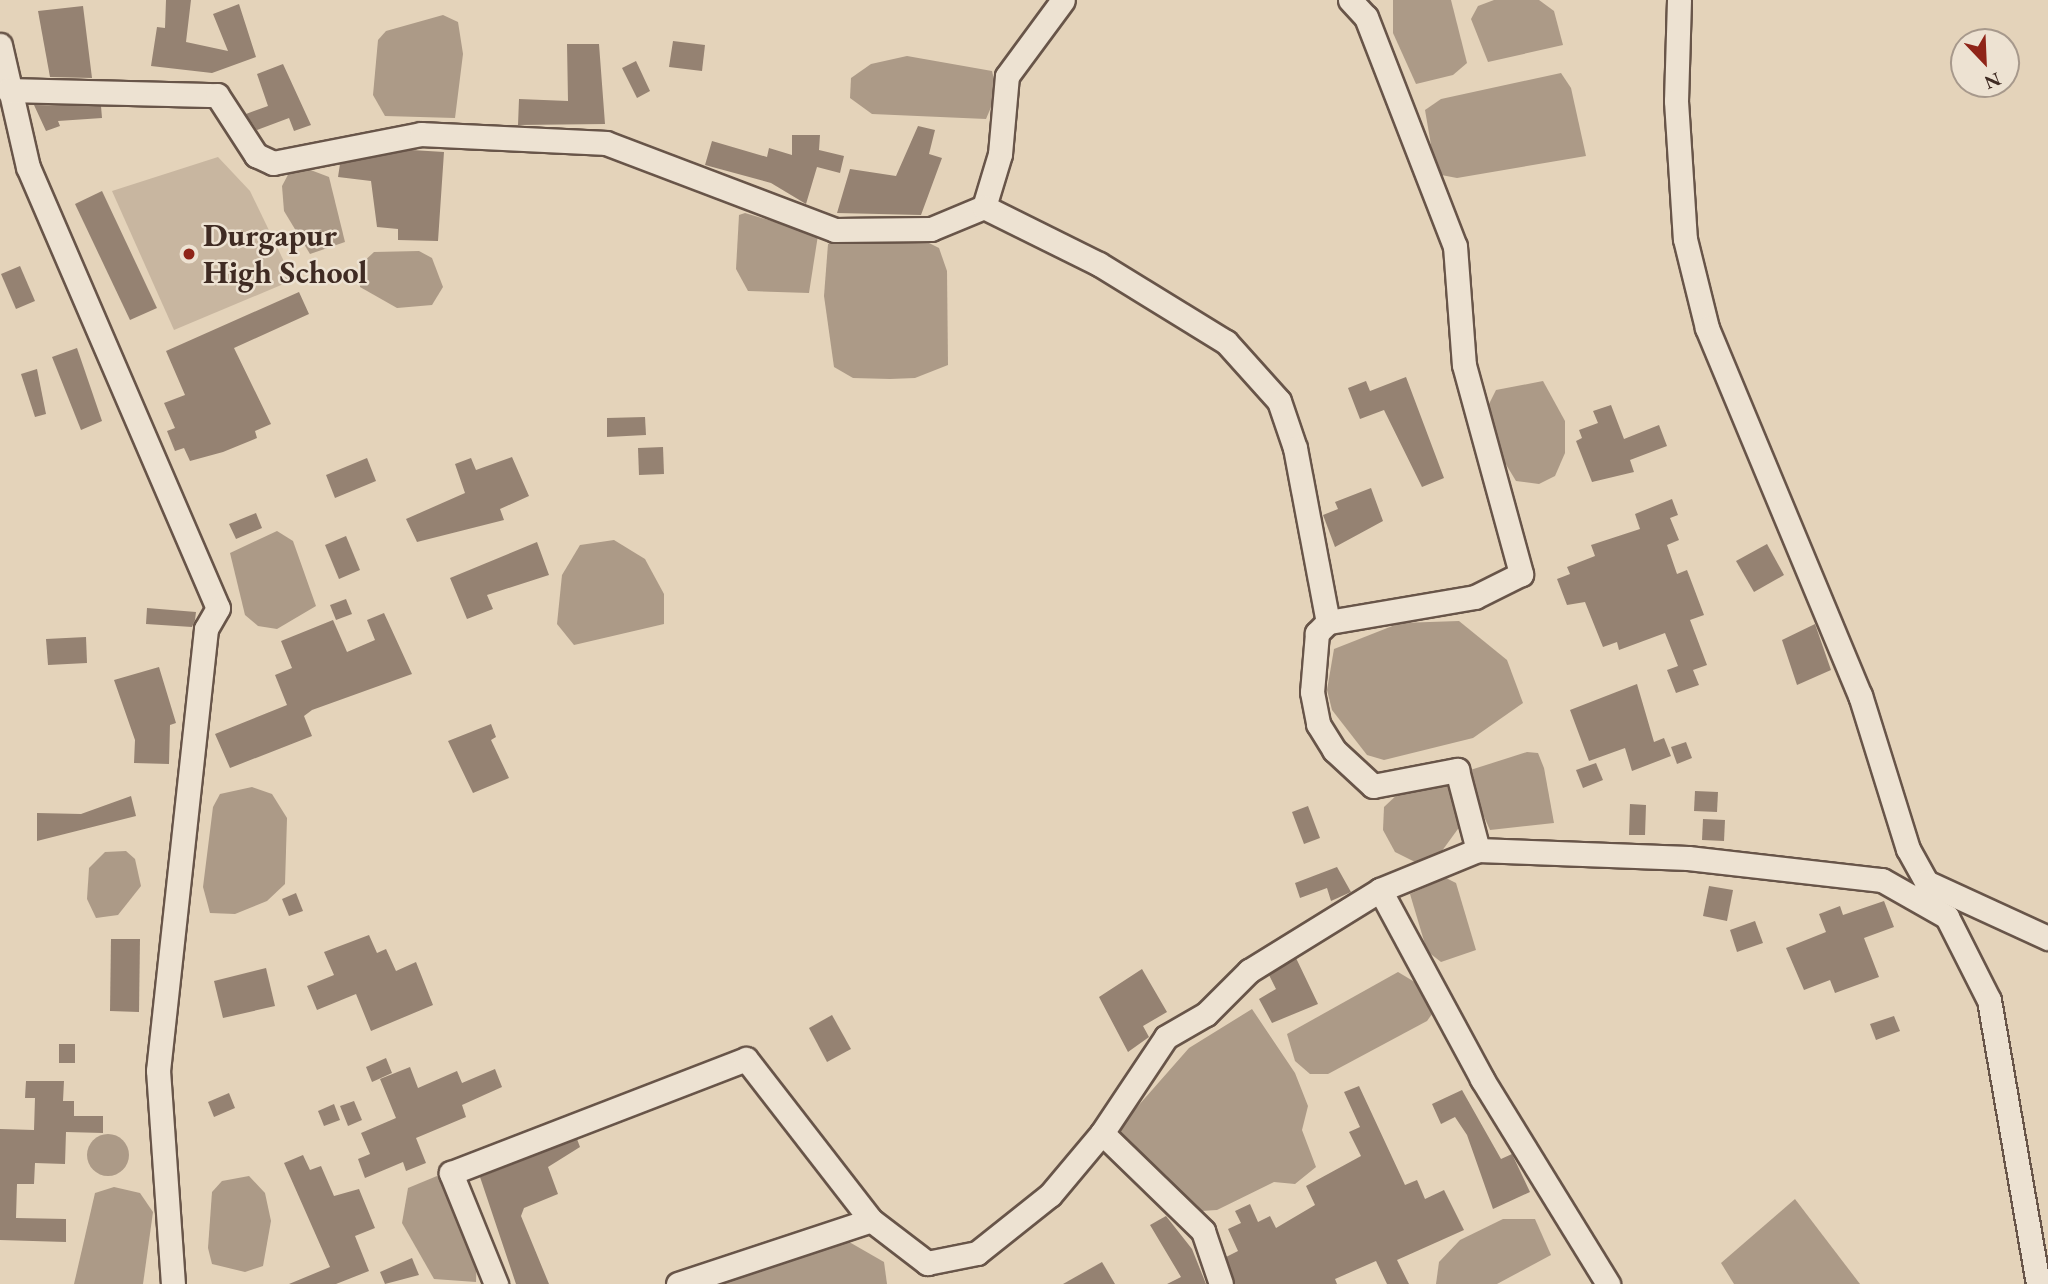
<!DOCTYPE html>
<style>
body{margin:0}
#map{position:relative;width:2048px;height:1284px;overflow:hidden;background:#e4d3ba;font-family:"EB Garamond",serif}
div>[style]{position:absolute}
.green>*{inset:0;background:#c8b6a0}
.water>*{inset:0;background:#ac9a87}
.round{border-radius:50%}
.building>*{inset:0;background:#958272}
.roads{filter:drop-shadow(2px 0 #685549) drop-shadow(-2px 0 #685549) drop-shadow(0 2px #685549) drop-shadow(0 -2px #685549)}
.minor>*{height:23px;margin:-11.5px;padding:0 11.5px;transform-origin:11.5px;border-radius:11.5px;background:#ede2d2}
.dots>*{width:19px;height:19px;translate:-50% -50%;box-sizing:border-box;border:4px solid #ede2d2;border-radius:50%}
span{translate:-50% -50%;white-space:nowrap;text-align:center;line-height:1.15;-webkit-text-stroke:5px #ede2d2;paint-order:stroke}
.poi-label{font-size:32px;color:#3f2b23;font-weight:700}
.left{translate:0 -50%;text-align:left}
.north{position:absolute;left:1950px;top:28px;width:70px;height:70px;box-sizing:border-box;background:#ede2d2;border:2px solid #a7998c;border-radius:50%;rotate:157deg;font-size:19px;font-weight:700;line-height:28px;text-align:center;color:#3f2b23}
.north::after{content:'';display:block;margin:auto;width:24px;height:32px;background:#8f2418;clip-path:polygon(50% 0,100% 100%,50% 72%,0 100%)}
</style>
<div id="map">
<div class="green">
<i style="clip-path:polygon(218px 157px,250px 191px,293px 280px,174px 330px,112px 191px)"></i>
</div>
<div class="water">
<i style="clip-path:polygon(1393px 0,1451px 0,1467px 63px,1453px 75px,1416px 84px,1393px 33px)"></i>
<i style="clip-path:polygon(1494px 0,1539px 0,1554px 11px,1563px 45px,1488px 62px,1471px 19px,1478px 6px)"></i>
<i style="clip-path:polygon(443px 15px,458px 22px,463px 54px,455px 118px,385px 116px,373px 95px,378px 40px,386px 31px)"></i>
<i style="clip-path:polygon(907px 56px,992px 71px,997px 93px,986px 119px,872px 114px,850px 98px,851px 78px,871px 64px)"></i>
<i style="clip-path:polygon(1561px 73px,1571px 88px,1586px 156px,1457px 178px,1436px 174px,1425px 110px,1441px 99px)"></i>
<i style="clip-path:polygon(308px 169px,329px 177px,345px 242px,310px 254px,284px 211px,282px 186px,290px 171px)"></i>
<i style="clip-path:polygon(745px 213px,818px 235px,809px 293px,748px 291px,736px 269px,739px 215px)"></i>
<i style="clip-path:polygon(844px 238px,921px 239px,939px 248px,947px 271px,948px 365px,915px 378px,890px 379px,853px 378px,834px 367px,824px 296px,828px 244px)"></i>
<i style="clip-path:polygon(419px 251px,432px 258px,443px 287px,432px 305px,397px 308px,360px 287px,359px 266px,374px 252px)"></i>
<i style="clip-path:polygon(1543px 381px,1565px 421px,1565px 453px,1555px 476px,1539px 484px,1516px 481px,1490px 438px,1489px 404px,1496px 390px)"></i>
<i style="clip-path:polygon(277px 531px,293px 541px,316px 606px,277px 629px,258px 626px,245px 615px,230px 553px)"></i>
<i style="clip-path:polygon(614px 540px,645px 559px,664px 594px,664px 624px,574px 645px,557px 624px,562px 575px,580px 545px)"></i>
<i style="clip-path:polygon(1459px 621px,1507px 660px,1523px 703px,1473px 738px,1384px 760px,1367px 755px,1332px 710px,1327px 690px,1334px 649px,1400px 623px)"></i>
<i style="clip-path:polygon(1527px 752px,1538px 753px,1544px 768px,1554px 823px,1490px 830px,1464px 772px)"></i>
<i style="clip-path:polygon(1445px 781px,1463px 822px,1439px 855px,1417px 863px,1395px 852px,1383px 830px,1384px 807px,1400px 792px)"></i>
<i style="clip-path:polygon(252px 787px,272px 794px,287px 818px,285px 884px,267px 901px,235px 914px,210px 913px,203px 887px,213px 807px,220px 794px)"></i>
<i style="clip-path:polygon(126px 851px,135px 859px,141px 886px,118px 915px,96px 918px,87px 899px,89px 868px,105px 852px)"></i>
<i style="clip-path:polygon(1446px 878px,1456px 883px,1476px 950px,1441px 962px,1427px 951px,1410px 894px)"></i>
<i style="clip-path:polygon(1398px 972px,1418px 984px,1435px 1010px,1427px 1021px,1328px 1074px,1310px 1074px,1295px 1061px,1287px 1034px)"></i>
<i style="clip-path:polygon(1252px 1009px,1295px 1073px,1308px 1106px,1302px 1130px,1316px 1167px,1295px 1184px,1274px 1182px,1217px 1210px,1201px 1211px,1116px 1131px,1189px 1048px)"></i>
<i class="round" style="left:87px;top:1134px;width:42px;height:42px"></i>
<i style="clip-path:polygon(249px 1176px,265px 1193px,271px 1221px,263px 1266px,245px 1272px,212px 1264px,208px 1248px,212px 1192px,222px 1181px)"></i>
<i style="clip-path:polygon(437px 1176px,477px 1250px,476px 1282px,434px 1279px,402px 1223px,408px 1188px)"></i>
<i style="clip-path:polygon(114px 1187px,140px 1193px,153px 1212px,143px 1284px,74px 1284px,95px 1193px)"></i>
<i style="clip-path:polygon(1795px 1199px,1860px 1284px,1734px 1284px,1721px 1263px)"></i>
<i style="clip-path:polygon(1503px 1219px,1535px 1219px,1551px 1255px,1497px 1284px,1436px 1284px,1439px 1262px,1460px 1240px)"></i>
<i style="clip-path:polygon(844px 1239px,884px 1262px,887px 1284px,712px 1284px)"></i>
</div>
<div class="building">
<i style="clip-path:polygon(166px 0,191px 0,186px 42px,228px 51px,213px 14px,239px 4px,256px 57px,212px 73px,151px 66px,157px 27px,165px 28px)"></i>
<i style="clip-path:polygon(83px 6px,92px 78px,50px 77px,38px 11px)"></i>
<i style="clip-path:polygon(673px 41px,705px 45px,702px 71px,669px 67px)"></i>
<i style="clip-path:polygon(567px 44px,599px 44px,605px 124px,518px 125px,519px 99px,568px 101px)"></i>
<i style="clip-path:polygon(636px 61px,650px 91px,637px 98px,622px 68px)"></i>
<i style="clip-path:polygon(283px 64px,311px 125px,294px 131px,289px 118px,257px 130px,246px 114px,268px 106px,257px 74px)"></i>
<i style="clip-path:polygon(34px 105px,101px 106px,102px 118px,58px 121px,60px 126px,46px 131px)"></i>
<i style="clip-path:polygon(918px 126px,935px 130px,929px 154px,942px 158px,921px 215px,837px 213px,850px 169px,896px 176px)"></i>
<i style="clip-path:polygon(792px 135px,820px 135px,819px 150px,844px 156px,840px 173px,817px 167px,806px 204px,771px 183px,705px 165px,712px 141px,767px 157px,769px 148px,792px 155px)"></i>
<i style="clip-path:polygon(412px 150px,444px 152px,438px 241px,398px 240px,398px 229px,377px 227px,371px 181px,338px 177px,340px 164px)"></i>
<i style="clip-path:polygon(102px 191px,157px 308px,130px 320px,75px 204px)"></i>
<i style="clip-path:polygon(20px 266px,35px 301px,16px 309px,1px 274px)"></i>
<i style="clip-path:polygon(299px 292px,309px 314px,234px 348px,271px 424px,255px 431px,257px 438px,223px 452px,190px 461px,184px 448px,175px 451px,167px 431px,175px 428px,164px 403px,185px 395px,166px 351px)"></i>
<i style="clip-path:polygon(77px 348px,102px 421px,81px 430px,52px 357px)"></i>
<i style="clip-path:polygon(37px 369px,46px 414px,35px 417px,21px 374px)"></i>
<i style="clip-path:polygon(1406px 377px,1444px 478px,1422px 487px,1384px 410px,1360px 419px,1348px 388px,1366px 381px,1370px 391px)"></i>
<i style="clip-path:polygon(1611px 405px,1624px 439px,1659px 425px,1667px 446px,1630px 460px,1634px 472px,1592px 482px,1576px 441px,1582px 438px,1579px 430px,1598px 423px,1593px 411px)"></i>
<i style="clip-path:polygon(645px 417px,646px 435px,607px 437px,607px 418px)"></i>
<i style="clip-path:polygon(663px 447px,664px 474px,639px 475px,638px 448px)"></i>
<i style="clip-path:polygon(512px 457px,529px 496px,500px 509px,504px 520px,417px 542px,406px 519px,465px 493px,455px 464px,471px 458px,476px 470px)"></i>
<i style="clip-path:polygon(367px 458px,376px 481px,335px 498px,326px 475px)"></i>
<i style="clip-path:polygon(1371px 488px,1383px 521px,1335px 547px,1323px 515px,1338px 509px,1335px 502px)"></i>
<i style="clip-path:polygon(1672px 499px,1678px 515px,1670px 518px,1679px 540px,1667px 545px,1677px 574px,1687px 570px,1704px 615px,1690px 620px,1707px 665px,1693px 670px,1699px 685px,1676px 693px,1667px 670px,1678px 666px,1665px 633px,1619px 650px,1617px 642px,1603px 647px,1585px 602px,1567px 605px,1557px 579px,1570px 574px,1567px 567px,1595px 556px,1591px 545px,1640px 529px,1635px 514px)"></i>
<i style="clip-path:polygon(256px 513px,262px 528px,236px 539px,229px 524px)"></i>
<i style="clip-path:polygon(346px 536px,360px 570px,339px 579px,325px 545px)"></i>
<i style="clip-path:polygon(537px 542px,549px 575px,487px 595px,493px 609px,467px 619px,450px 578px)"></i>
<i style="clip-path:polygon(1767px 544px,1784px 575px,1754px 592px,1736px 561px)"></i>
<i style="clip-path:polygon(346px 599px,352px 614px,336px 620px,330px 605px)"></i>
<i style="clip-path:polygon(147px 608px,196px 612px,195px 620px,192px 627px,146px 624px)"></i>
<i style="clip-path:polygon(384px 613px,412px 674px,312px 710px,304px 716px,312px 736px,230px 768px,215px 734px,287px 705px,275px 675px,292px 668px,281px 641px,333px 620px,347px 652px,375px 640px,367px 620px)"></i>
<i style="clip-path:polygon(1815px 624px,1831px 670px,1797px 685px,1782px 640px)"></i>
<i style="clip-path:polygon(86px 637px,87px 663px,48px 665px,46px 639px)"></i>
<i style="clip-path:polygon(159px 667px,176px 723px,170px 725px,169px 764px,134px 763px,135px 740px,114px 680px)"></i>
<i style="clip-path:polygon(1637px 684px,1654px 742px,1664px 738px,1671px 756px,1632px 771px,1625px 748px,1589px 761px,1570px 710px)"></i>
<i style="clip-path:polygon(491px 724px,496px 737px,491px 740px,509px 778px,473px 793px,448px 741px)"></i>
<i style="clip-path:polygon(1686px 742px,1692px 758px,1677px 764px,1671px 747px)"></i>
<i style="clip-path:polygon(1596px 763px,1603px 780px,1583px 788px,1576px 770px)"></i>
<i style="clip-path:polygon(1695px 791px,1718px 792px,1717px 812px,1694px 811px)"></i>
<i style="clip-path:polygon(131px 796px,136px 816px,37px 841px,37px 813px,81px 814px)"></i>
<i style="clip-path:polygon(1630px 804px,1646px 805px,1645px 835px,1629px 835px)"></i>
<i style="clip-path:polygon(1308px 806px,1320px 838px,1304px 844px,1292px 812px)"></i>
<i style="clip-path:polygon(1703px 819px,1725px 820px,1724px 841px,1702px 840px)"></i>
<i style="clip-path:polygon(1337px 867px,1351px 892px,1331px 901px,1327px 888px,1300px 898px,1295px 883px)"></i>
<i style="clip-path:polygon(1709px 886px,1733px 890px,1727px 921px,1703px 916px)"></i>
<i style="clip-path:polygon(296px 893px,303px 911px,289px 916px,282px 899px)"></i>
<i style="clip-path:polygon(1884px 901px,1894px 927px,1864px 938px,1879px 977px,1835px 993px,1830px 980px,1804px 990px,1786px 948px,1826px 932px,1819px 914px,1840px 906px,1843px 915px)"></i>
<i style="clip-path:polygon(1755px 921px,1763px 943px,1737px 952px,1730px 930px)"></i>
<i style="clip-path:polygon(369px 935px,377px 953px,386px 949px,396px 971px,416px 962px,433px 1005px,371px 1031px,356px 994px,317px 1010px,307px 986px,334px 975px,324px 952px)"></i>
<i style="clip-path:polygon(111px 939px,140px 939px,139px 1012px,110px 1011px)"></i>
<i style="clip-path:polygon(1296px 958px,1318px 1004px,1272px 1023px,1259px 999px,1276px 989px,1269px 975px)"></i>
<i style="clip-path:polygon(266px 968px,275px 1006px,223px 1018px,214px 981px)"></i>
<i style="clip-path:polygon(1142px 969px,1167px 1012px,1143px 1026px,1149px 1037px,1128px 1052px,1099px 997px)"></i>
<i style="clip-path:polygon(832px 1015px,851px 1049px,827px 1062px,809px 1028px)"></i>
<i style="clip-path:polygon(1894px 1016px,1900px 1031px,1876px 1040px,1870px 1024px)"></i>
<i style="clip-path:polygon(59px 1044px,75px 1044px,75px 1063px,59px 1063px)"></i>
<i style="clip-path:polygon(386px 1058px,392px 1073px,372px 1082px,366px 1067px)"></i>
<i style="clip-path:polygon(410px 1067px,418px 1088px,457px 1071px,462px 1083px,495px 1069px,502px 1087px,462px 1105px,466px 1117px,416px 1138px,426px 1163px,406px 1171px,403px 1162px,365px 1178px,358px 1159px,370px 1154px,361px 1133px,396px 1118px,380px 1079px)"></i>
<i style="clip-path:polygon(26px 1081px,64px 1081px,63px 1101px,74px 1101px,74px 1116px,103px 1116px,103px 1133px,66px 1132px,65px 1164px,35px 1163px,34px 1184px,17px 1184px,16px 1218px,66px 1219px,66px 1242px,0 1240px,0 1129px,34px 1130px,35px 1098px,25px 1098px)"></i>
<i style="clip-path:polygon(1359px 1086px,1405px 1185px,1417px 1180px,1425px 1199px,1444px 1190px,1464px 1230px,1397px 1260px,1409px 1284px,1387px 1284px,1376px 1261px,1335px 1279px,1337px 1284px,1235px 1284px,1226px 1257px,1238px 1251px,1228px 1229px,1241px 1223px,1235px 1211px,1250px 1204px,1258px 1222px,1270px 1216px,1276px 1228px,1315px 1205px,1306px 1186px,1361px 1156px,1349px 1132px,1360px 1127px,1344px 1092px)"></i>
<i style="clip-path:polygon(1462px 1090px,1501px 1159px,1512px 1154px,1530px 1192px,1493px 1209px,1467px 1135px,1455px 1117px,1441px 1124px,1432px 1104px)"></i>
<i style="clip-path:polygon(229px 1093px,235px 1108px,214px 1117px,208px 1102px)"></i>
<i style="clip-path:polygon(354px 1101px,362px 1120px,348px 1126px,340px 1106px)"></i>
<i style="clip-path:polygon(334px 1104px,340px 1120px,324px 1126px,318px 1111px)"></i>
<i style="clip-path:polygon(577px 1139px,580px 1147px,548px 1167px,558px 1194px,524px 1208px,521px 1216px,549px 1284px,516px 1284px,480px 1177px)"></i>
<i style="clip-path:polygon(303px 1155px,310px 1170px,321px 1166px,334px 1196px,359px 1189px,375px 1228px,355px 1236px,369px 1271px,336px 1284px,289px 1284px,330px 1267px,284px 1163px)"></i>
<i style="clip-path:polygon(1166px 1216px,1192px 1249px,1206px 1284px,1167px 1284px,1181px 1277px,1150px 1225px)"></i>
<i style="clip-path:polygon(412px 1258px,419px 1275px,385px 1284px,380px 1272px)"></i>
<i style="clip-path:polygon(1102px 1262px,1115px 1284px,1063px 1284px)"></i>
</div>
<div class="roads">
<div class="minor">
<i style="left:1350px;top:0;width:23px;rotate:47deg"></i>
<i style="left:1366px;top:17px;width:246px;rotate:68.8deg"></i>
<i style="left:1455px;top:246px;width:119px;rotate:85.7deg"></i>
<i style="left:1464px;top:365px;width:217px;rotate:74.7deg"></i>
<i style="left:1521px;top:574px;width:51px;rotate:153.4deg"></i>
<i style="left:1475px;top:597px;width:149px;rotate:170.3deg"></i>
<i style="left:1328px;top:622px;width:16px;rotate:135deg"></i>
<i style="left:1317px;top:633px;width:59px;rotate:94.8deg"></i>
<i style="left:1312px;top:692px;width:33px;rotate:79deg"></i>
<i style="left:1318px;top:724px;width:31px;rotate:58deg"></i>
<i style="left:1334px;top:750px;width:53px;rotate:42.7deg"></i>
<i style="left:1373px;top:786px;width:86px;rotate:-10.8deg"></i>
<i style="left:1457px;top:770px;width:83px;rotate:75.3deg"></i>
<i style="left:1679px;top:0;width:101px;rotate:91.7deg"></i>
<i style="left:1676px;top:101px;width:138px;rotate:86.3deg"></i>
<i style="left:1685px;top:239px;width:92px;rotate:76.1deg"></i>
<i style="left:1707px;top:328px;width:398px;rotate:67.4deg"></i>
<i style="left:1860px;top:695px;width:161px;rotate:72.7deg"></i>
<i style="left:1908px;top:849px;width:38px;rotate:61deg"></i>
<i style="left:1926px;top:882px;width:134px;rotate:24.7deg"></i>
<i style="left:0;top:45px;width:125px;rotate:77.1deg"></i>
<i style="left:28px;top:167px;width:480px;rotate:66.7deg"></i>
<i style="left:218px;top:608px;width:24px;rotate:120deg"></i>
<i style="left:206px;top:629px;width:444px;rotate:96.2deg"></i>
<i style="left:158px;top:1070px;width:215px;rotate:86deg"></i>
<i style="left:8px;top:90px;width:209px;rotate:1.4deg"></i>
<i style="left:217px;top:95px;width:72px;rotate:57deg"></i>
<i style="left:256px;top:155px;width:19px;rotate:25deg"></i>
<i style="left:273px;top:163px;width:151px;rotate:-11.1deg"></i>
<i style="left:421px;top:134px;width:185px;rotate:2.8deg"></i>
<i style="left:606px;top:143px;width:245px;rotate:20.8deg"></i>
<i style="left:835px;top:230px;width:96px;rotate:-0.6deg"></i>
<i style="left:931px;top:229px;width:57px;rotate:-22.5deg"></i>
<i style="left:984px;top:207px;width:55px;rotate:-73.2deg"></i>
<i style="left:1000px;top:154px;width:78px;rotate:-84.9deg"></i>
<i style="left:1007px;top:76px;width:94px;rotate:-53.6deg"></i>
<i style="left:984px;top:207px;width:128px;rotate:26.4deg"></i>
<i style="left:1099px;top:264px;width:149px;rotate:31.6deg"></i>
<i style="left:1226px;top:342px;width:79px;rotate:48.1deg"></i>
<i style="left:1279px;top:401px;width:50px;rotate:71.2deg"></i>
<i style="left:1295px;top:448px;width:177px;rotate:79.3deg"></i>
<i style="left:1380px;top:890px;width:215px;rotate:61.6deg"></i>
<i style="left:1482px;top:1079px;width:241px;rotate:58.4deg"></i>
<i style="left:1102px;top:1133px;width:141px;rotate:44.1deg"></i>
<i style="left:1203px;top:1231px;width:56px;rotate:71.2deg"></i>
<i style="left:496px;top:1284px;width:120px;rotate:-112.1deg"></i>
<i style="left:451px;top:1173px;width:316px;rotate:-21.1deg"></i>
<i style="left:746px;top:1059px;width:204px;rotate:52.2deg"></i>
<i style="left:871px;top:1220px;width:71px;rotate:37.5deg"></i>
<i style="left:927px;top:1263px;width:51px;rotate:-11.3deg"></i>
<i style="left:977px;top:1253px;width:93px;rotate:-38.5deg"></i>
<i style="left:1050px;top:1195px;width:81px;rotate:-50deg"></i>
<i style="left:1102px;top:1133px;width:115px;rotate:-56.3deg"></i>
<i style="left:1166px;top:1037px;width:46px;rotate:-29.9deg"></i>
<i style="left:1206px;top:1014px;width:61px;rotate:-45deg"></i>
<i style="left:1249px;top:971px;width:154px;rotate:-31.7deg"></i>
<i style="left:1380px;top:890px;width:106px;rotate:-22.2deg"></i>
<i style="left:1478px;top:850px;width:210px;rotate:2.2deg"></i>
<i style="left:1688px;top:858px;width:195px;rotate:6.5deg"></i>
<i style="left:1882px;top:880px;width:75px;rotate:29.6deg"></i>
<i style="left:1947px;top:917px;width:93px;rotate:63.2deg"></i>
<i style="left:1989px;top:1000px;width:288px;rotate:80.2deg"></i>
<i style="left:678px;top:1284px;width:203px;rotate:-18.3deg"></i>
</div>
</div>
<div class="dots">
<i style="left:189px;top:254px;background:#8f2418"></i>
</div>
<div class="poi-label">
<span class="left" style="left:203px;top:254px">Durgapur<br>High School</span>
</div>
<div class="north">N</div>
</div>
